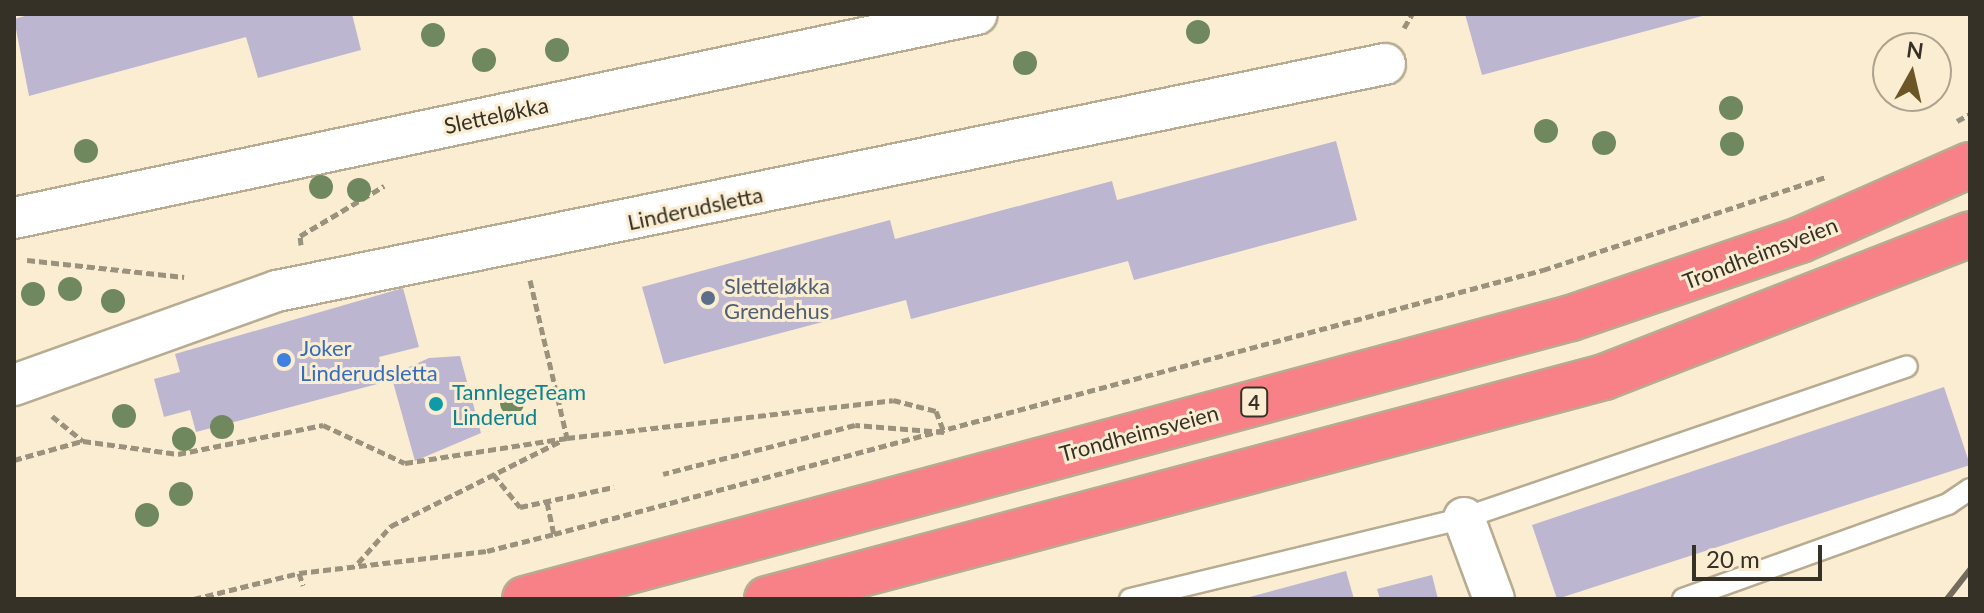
<!DOCTYPE html>
<meta charset="utf-8">
<style>
body{margin:0}
#map{position:relative;width:1984px;height:613px;overflow:hidden;background:#faedd2;font-family:Lato,sans-serif}
div>[style]{position:absolute}
.building>*{inset:0;background:#bdb6d1}
.path>*{height:5px;margin-top:-2.5px;transform-origin:0;background:repeating-linear-gradient(90deg,#9b927e 0 8px,transparent 0 12px)}
.roads{filter:drop-shadow(2px 0 #b7ab91) drop-shadow(-2px 0 #b7ab91) drop-shadow(0 2px #b7ab91) drop-shadow(0 -2px #b7ab91)}
.lane>*{height:20px;margin:-10px;padding:0 10px;transform-origin:10px;border-radius:10px;background:#fff}
.street>*{height:40px;margin:-20px;padding:0 20px;transform-origin:20px;border-radius:20px;background:#fff}
.highway>*{height:44px;margin:-22px;padding:0 22px;transform-origin:22px;border-radius:22px;background:#f88087}
.rail>*{height:6px;margin:-3px;padding:0 3px;transform-origin:3px;border-radius:3px;background:#736c5c}
.trees>*{width:24px;height:24px;margin:-12px;border-radius:50%;background:#70885e}
.dots>*{width:22px;height:22px;translate:-50% -50%;box-sizing:border-box;border:4px solid #faedd2;border-radius:50%}
span{translate:-50% -50%;white-space:nowrap;text-align:center;line-height:1.15;-webkit-text-stroke:6px #faedd2;paint-order:stroke}
.shield-label span{padding:2px 6px;background:#faedd2;border:2px solid;border-radius:6px;-webkit-text-stroke-width:0}
.shield-label{font-size:20px;color:#363126;font-weight:700}
.street-label{font-size:22px;color:#363126}
.service-label{font-size:22px;color:#4e5e75}
.left{translate:0 -50%;text-align:left}
.shop-label{font-size:22px;color:#366cbe}
.culture-label{font-size:22px;color:#0d838f}
.frame{position:absolute;inset:0;border:16px solid #363126;pointer-events:none}
.north{position:absolute;left:1872px;top:32px;width:80px;height:80px;box-sizing:border-box;background:#faedd2;border:2px solid #aca28d;border-radius:50%;rotate:8deg;font-size:22px;font-weight:700;line-height:32px;text-align:center;color:#363126}
.north::after{content:'';display:block;margin:auto;width:28px;height:36px;background:#6c5625;clip-path:polygon(50% 0,100% 100%,50% 72%,0 100%)}
.scale{position:absolute;left:1692px;top:545px;width:130px;height:36px;box-sizing:border-box;border:4px solid #363126;border-top:0;padding-left:10px;font-size:24px;line-height:28px;white-space:nowrap;color:#363126;-webkit-text-stroke:6px #faedd2;paint-order:stroke}
</style>
<div id="map">
<div class="building">
<i style="clip-path:polygon(32px 14px,352px 14px,361px 50px,258px 78px,246px 37px,29px 96px,14px 19px)"></i>
<i style="clip-path:polygon(1465px 14px,1705px 14px,1706px 15px,1482px 75px)"></i>
<i style="clip-path:polygon(1336px 141px,1357px 220px,1134px 280px,1128px 261px,911px 319px,906px 300px,664px 364px,642px 287px,890px 220px,895px 239px,1112px 181px,1117px 200px)"></i>
<i style="clip-path:polygon(403px 288px,419px 347px,379px 357px,385px 382px,196px 432px,190px 410px,164px 417px,154px 379px,180px 372px,175px 354px)"></i>
<i style="clip-path:polygon(460px 356px,481px 433px,415px 461px,391px 375px,429px 358px)"></i>
<i style="clip-path:polygon(1944px 387px,1970px 465px,1557px 599px,1532px 525px)"></i>
<i style="clip-path:polygon(1346px 571px,1354px 599px,1246px 599px,1246px 598px)"></i>
<i style="clip-path:polygon(1432px 575px,1438px 599px,1380px 599px,1377px 589px)"></i>
</div>
<div class="path">
<i style="left:1404px;top:28px;width:16px;rotate:-60deg"></i>
<i style="left:1957px;top:121px;width:15px;rotate:-28deg"></i>
<i style="left:301px;top:245px;width:9px;rotate:-96deg"></i>
<i style="left:300px;top:236px;width:98px;rotate:-30.8deg"></i>
<i style="left:27px;top:260px;width:158px;rotate:6.2deg"></i>
<i style="left:530px;top:280px;width:162px;rotate:76.8deg"></i>
<i style="left:567px;top:438px;width:328px;rotate:-6.6deg"></i>
<i style="left:893px;top:400px;width:44px;rotate:14.3deg"></i>
<i style="left:936px;top:411px;width:22px;rotate:69deg"></i>
<i style="left:944px;top:432px;width:89px;rotate:-175.5deg"></i>
<i style="left:855px;top:425px;width:198px;rotate:165.7deg"></i>
<i style="left:52px;top:416px;width:40px;rotate:39deg"></i>
<i style="left:83px;top:441px;width:96px;rotate:7.8deg"></i>
<i style="left:178px;top:454px;width:148px;rotate:-11.3deg"></i>
<i style="left:323px;top:425px;width:90px;rotate:24.9deg"></i>
<i style="left:405px;top:463px;width:164px;rotate:-8.8deg"></i>
<i style="left:14px;top:460px;width:71px;rotate:-15.6deg"></i>
<i style="left:493px;top:474px;width:43px;rotate:50.7deg"></i>
<i style="left:520px;top:507px;width:96px;rotate:-12deg"></i>
<i style="left:547px;top:502px;width:33px;rotate:78deg"></i>
<i style="left:358px;top:563px;width:50px;rotate:-48.3deg"></i>
<i style="left:391px;top:526px;width:192px;rotate:-26.6deg"></i>
<i style="left:299px;top:573px;width:13px;rotate:72deg"></i>
<i style="left:194px;top:599px;width:108px;rotate:-13.9deg"></i>
<i style="left:299px;top:573px;width:189px;rotate:-6.7deg"></i>
<i style="left:487px;top:551px;width:69px;rotate:-14.2deg"></i>
<i style="left:554px;top:534px;width:1024px;rotate:-14.95deg"></i>
<i style="left:1543px;top:270px;width:298px;rotate:-18.2deg"></i>
</div>
<div class="roads">
<div class="lane">
<i style="left:1130px;top:599px;width:344px;rotate:-13.6deg"></i>
<i style="left:1464px;top:518px;width:468px;rotate:-18.9deg"></i>
<i style="left:1683px;top:599px;width:282px;rotate:-19.7deg"></i>
<i style="left:1948px;top:504px;width:27px;rotate:-34deg"></i>
</div>
<div class="street">
<i style="left:14px;top:218px;width:984px;rotate:-11.96deg"></i>
<i style="left:14px;top:385px;width:279px;rotate:-19.7deg"></i>
<i style="left:277px;top:291px;width:1131px;rotate:-11.58deg"></i>
<i style="left:1464px;top:518px;width:86px;rotate:69.7deg"></i>
</div>
<div class="highway">
<i style="left:525px;top:599px;width:1083px;rotate:-15.04deg"></i>
<i style="left:1571px;top:318px;width:242px;rotate:-18.8deg"></i>
<i style="left:1800px;top:240px;width:186px;rotate:-23.8deg"></i>
<i style="left:767px;top:599px;width:866px;rotate:-14.85deg"></i>
<i style="left:1604px;top:377px;width:393px;rotate:-21.3deg"></i>
</div>
</div>
<div class="rail">
<i style="left:1947px;top:599px;width:37px;rotate:-52deg"></i>
</div>
<div class="trees">
<i style="left:1198px;top:32px"></i>
<i style="left:433px;top:35px"></i>
<i style="left:557px;top:50px"></i>
<i style="left:484px;top:60px"></i>
<i style="left:1025px;top:63px"></i>
<i style="left:1731px;top:108px"></i>
<i style="left:1546px;top:131px"></i>
<i style="left:1604px;top:143px"></i>
<i style="left:1732px;top:144px"></i>
<i style="left:86px;top:151px"></i>
<i style="left:321px;top:187px"></i>
<i style="left:359px;top:190px"></i>
<i style="left:70px;top:289px"></i>
<i style="left:33px;top:294px"></i>
<i style="left:113px;top:301px"></i>
<i style="left:512px;top:403px"></i>
<i style="left:124px;top:416px"></i>
<i style="left:222px;top:427px"></i>
<i style="left:184px;top:439px"></i>
<i style="left:181px;top:494px"></i>
<i style="left:147px;top:515px"></i>
</div>
<div class="dots">
<i style="left:708px;top:298px;background:#5c6f8a"></i>
<i style="left:284px;top:360px;background:#3f7fe0"></i>
<i style="left:436px;top:404px;background:#0f9aa8"></i>
</div>
<div class="shield-label">
<span style="left:1254px;top:402px">4</span>
</div>
<div class="street-label">
<span style="left:496px;top:115px;rotate:-12deg">Sletteløkka</span>
<span style="left:695px;top:208px;rotate:-12deg">Linderudsletta</span>
<span style="left:1760px;top:253px;rotate:-21deg">Trondheimsveien</span>
<span style="left:1139px;top:433px;rotate:-15deg">Trondheimsveien</span>
</div>
<div class="service-label">
<span class="left" style="left:724px;top:298px">Sletteløkka<br>Grendehus</span>
</div>
<div class="shop-label">
<span class="left" style="left:300px;top:360px">Joker<br>Linderudsletta</span>
</div>
<div class="culture-label">
<span class="left" style="left:452px;top:404px">TannlegeTeam<br>Linderud</span>
</div>
<div class="frame"></div>
<div class="north">N</div>
<div class="scale">20 m</div>
</div>
